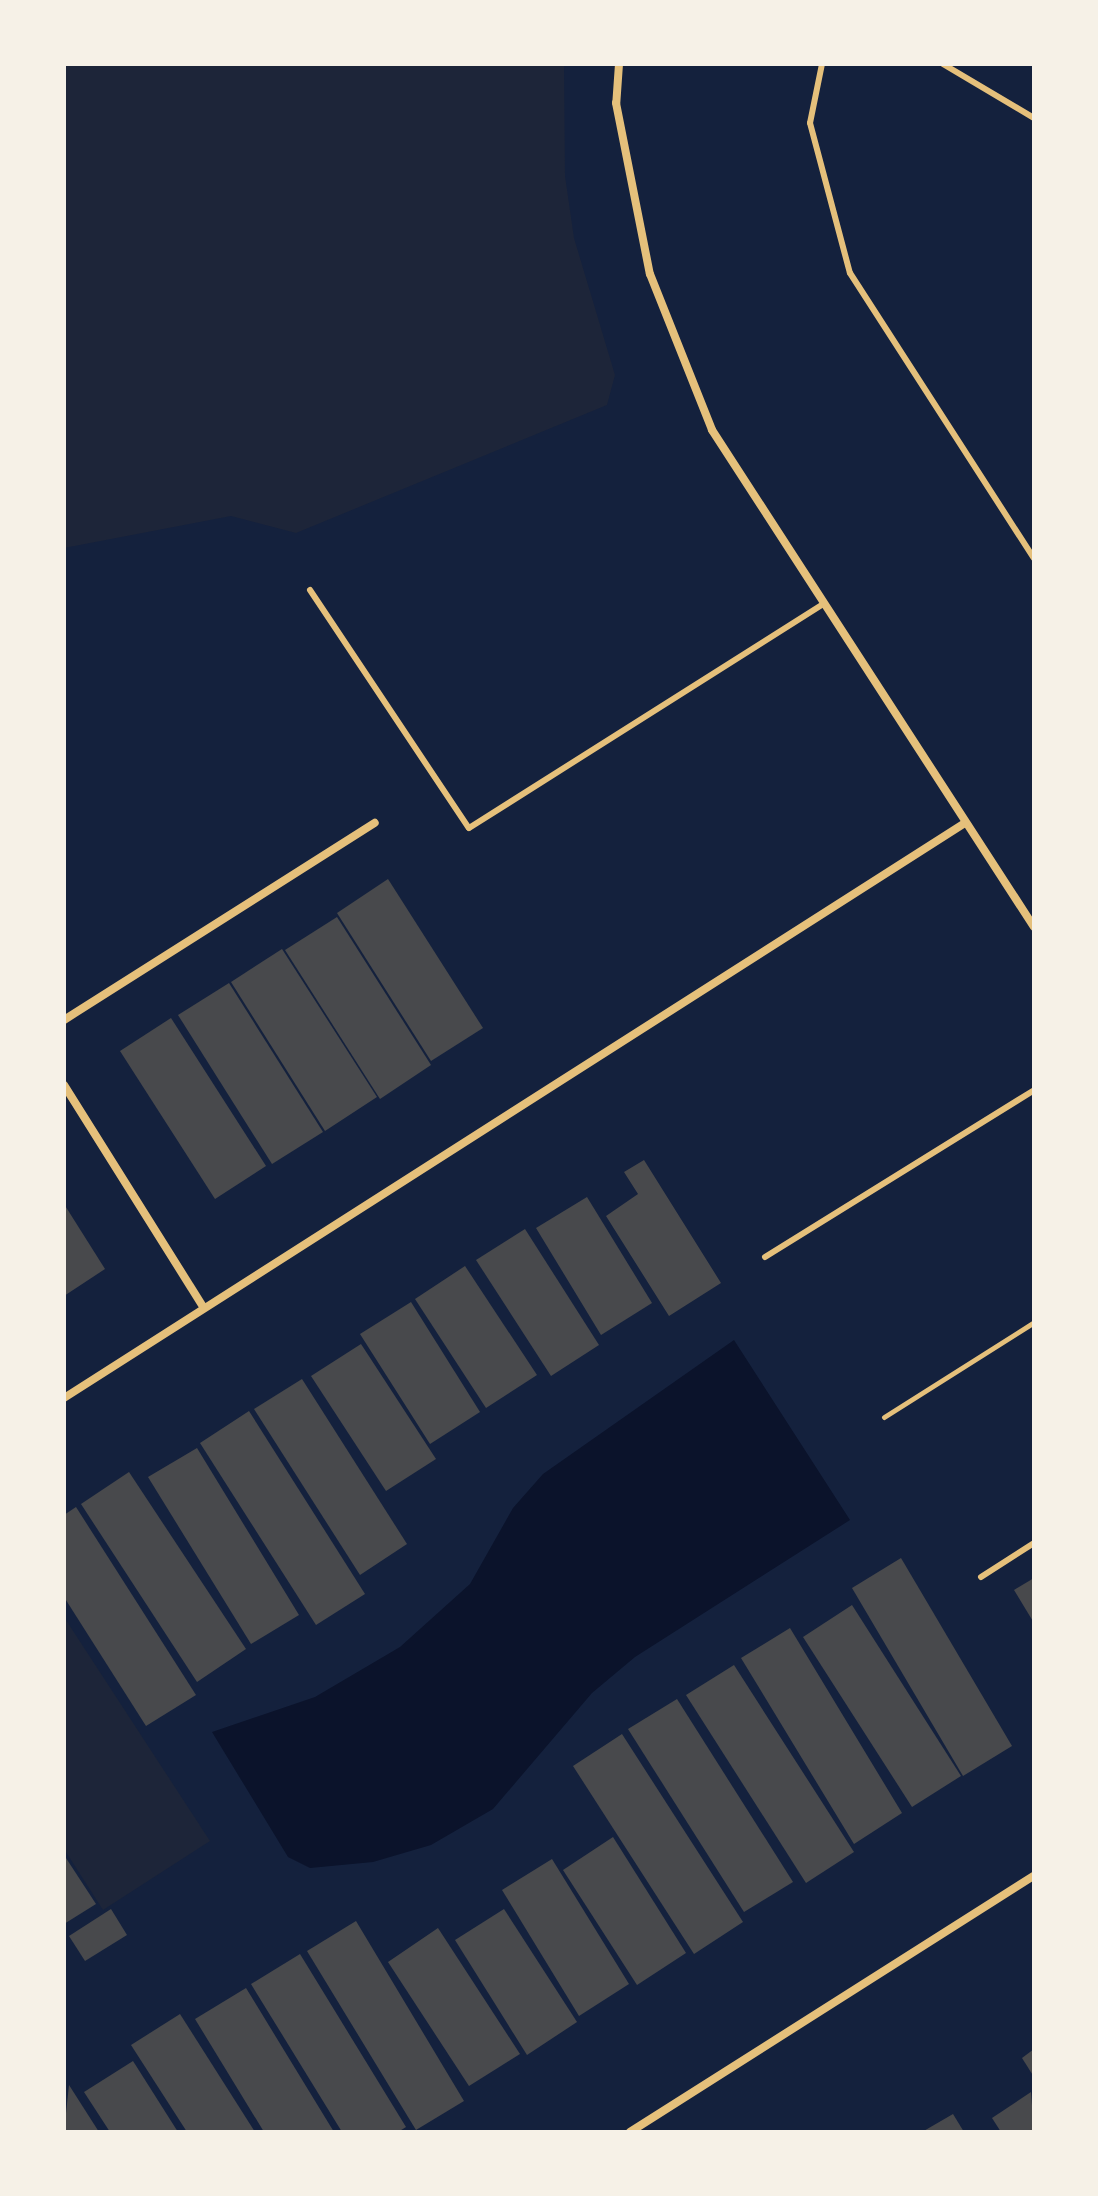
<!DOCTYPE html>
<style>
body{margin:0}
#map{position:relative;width:1098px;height:2196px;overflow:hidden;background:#14213d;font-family:"IBM Plex Serif",serif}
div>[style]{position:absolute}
.green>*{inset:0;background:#1d2539}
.water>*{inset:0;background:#0b132b}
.building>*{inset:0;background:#48494c}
.path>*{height:5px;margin:-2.5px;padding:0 2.5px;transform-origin:2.5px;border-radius:2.5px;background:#e5c07b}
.service>*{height:6px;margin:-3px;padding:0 3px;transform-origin:3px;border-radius:3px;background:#e5c07b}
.minor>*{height:8px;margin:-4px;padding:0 4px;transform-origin:4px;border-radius:4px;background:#e5c07b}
span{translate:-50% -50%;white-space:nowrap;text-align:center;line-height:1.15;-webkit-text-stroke:8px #f6f1e7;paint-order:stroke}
.frame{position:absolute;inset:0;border:66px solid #f6f1e7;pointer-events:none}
</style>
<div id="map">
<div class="green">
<i style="clip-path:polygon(64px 64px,564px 64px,565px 176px,574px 238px,615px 375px,607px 405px,296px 533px,231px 516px,64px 548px)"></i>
<i style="clip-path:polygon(64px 1617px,210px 1841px,103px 1910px,64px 1849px)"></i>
</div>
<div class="water">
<i style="clip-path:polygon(734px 1340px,850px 1520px,635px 1657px,592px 1693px,493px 1809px,431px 1845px,373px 1862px,310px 1868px,288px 1857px,212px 1732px,315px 1697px,400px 1647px,470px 1584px,513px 1508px,543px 1474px)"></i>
</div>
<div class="building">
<i style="clip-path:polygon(388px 879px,483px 1028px,431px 1061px,337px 913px)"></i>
<i style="clip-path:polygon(337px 917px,431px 1065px,380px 1099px,285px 950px)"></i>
<i style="clip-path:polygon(282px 949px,377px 1097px,325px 1131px,231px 982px)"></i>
<i style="clip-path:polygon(229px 983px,323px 1132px,272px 1164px,178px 1015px)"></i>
<i style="clip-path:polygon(171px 1018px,266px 1166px,215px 1199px,120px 1051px)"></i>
<i style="clip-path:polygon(644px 1160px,721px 1283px,669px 1316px,606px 1216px,638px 1194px,624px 1172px)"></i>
<i style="clip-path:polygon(587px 1197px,652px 1303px,601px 1335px,536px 1228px)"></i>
<i style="clip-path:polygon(64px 1204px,105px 1269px,64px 1296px)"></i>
<i style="clip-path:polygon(525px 1229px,599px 1345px,551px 1376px,476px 1260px)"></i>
<i style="clip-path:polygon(465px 1266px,537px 1375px,486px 1408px,415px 1299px)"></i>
<i style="clip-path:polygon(411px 1302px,480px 1412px,430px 1444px,360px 1334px)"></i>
<i style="clip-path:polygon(361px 1344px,436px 1459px,386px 1491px,311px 1376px)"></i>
<i style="clip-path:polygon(302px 1379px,407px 1544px,360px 1575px,254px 1409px)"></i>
<i style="clip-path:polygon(249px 1411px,365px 1594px,316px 1625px,200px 1443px)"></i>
<i style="clip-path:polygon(197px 1448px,299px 1615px,251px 1644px,148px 1477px)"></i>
<i style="clip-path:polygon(129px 1472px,246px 1649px,197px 1682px,81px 1504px)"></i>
<i style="clip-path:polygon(76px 1507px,196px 1695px,146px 1726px,64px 1597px,64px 1515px)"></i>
<i style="clip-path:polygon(901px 1558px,1012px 1746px,963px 1776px,852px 1588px)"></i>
<i style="clip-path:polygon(1034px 1578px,1034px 1623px,1014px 1590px)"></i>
<i style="clip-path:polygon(852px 1605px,961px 1776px,912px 1807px,803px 1637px)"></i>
<i style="clip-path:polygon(790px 1628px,902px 1813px,854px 1844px,741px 1658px)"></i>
<i style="clip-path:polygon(734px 1665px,854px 1852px,806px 1883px,686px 1695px)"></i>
<i style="clip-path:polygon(677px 1699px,793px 1882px,744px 1912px,628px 1729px)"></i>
<i style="clip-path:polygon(622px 1734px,743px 1922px,694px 1954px,573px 1766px)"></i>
<i style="clip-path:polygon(613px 1837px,686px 1953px,637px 1985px,563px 1870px)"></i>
<i style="clip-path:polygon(64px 1855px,96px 1904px,64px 1924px)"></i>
<i style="clip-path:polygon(552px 1859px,629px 1984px,579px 2016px,502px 1890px)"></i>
<i style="clip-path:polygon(111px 1909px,127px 1935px,85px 1961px,69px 1936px)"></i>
<i style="clip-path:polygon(504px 1909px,577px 2022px,527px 2055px,455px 1940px)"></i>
<i style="clip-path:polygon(356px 1921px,464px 2101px,416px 2130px,307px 1951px)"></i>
<i style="clip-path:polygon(438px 1928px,520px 2054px,469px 2086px,388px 1962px)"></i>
<i style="clip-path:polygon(300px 1954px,406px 2127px,398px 2132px,342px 2132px,251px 1984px)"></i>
<i style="clip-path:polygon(246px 1988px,334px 2132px,264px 2132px,195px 2019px)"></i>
<i style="clip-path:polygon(180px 2014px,255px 2132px,187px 2132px,131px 2045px)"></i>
<i style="clip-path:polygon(1034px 2049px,1034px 2077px,1022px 2058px)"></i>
<i style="clip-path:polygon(133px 2061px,178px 2132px,110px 2132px,84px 2092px)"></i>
<i style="clip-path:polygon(69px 2085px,99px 2132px,64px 2132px)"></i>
<i style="clip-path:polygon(1031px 2092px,1034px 2132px,1001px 2132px,992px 2118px)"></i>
<i style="clip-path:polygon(953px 2114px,964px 2132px,922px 2132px)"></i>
</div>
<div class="path">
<i style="left:884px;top:1417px;width:178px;rotate:-32.3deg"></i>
</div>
<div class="service">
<i style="left:822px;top:64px;width:60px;rotate:101.5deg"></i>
<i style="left:810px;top:123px;width:155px;rotate:75.1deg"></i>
<i style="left:850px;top:273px;width:339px;rotate:57.2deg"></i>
<i style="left:943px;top:64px;width:106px;rotate:30.7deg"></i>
<i style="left:310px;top:590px;width:286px;rotate:56.3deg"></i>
<i style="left:469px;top:828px;width:420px;rotate:-32.3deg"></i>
<i style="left:765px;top:1257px;width:317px;rotate:-31.8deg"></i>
<i style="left:981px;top:1577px;width:63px;rotate:-32.7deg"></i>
</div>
<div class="minor">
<i style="left:619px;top:64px;width:39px;rotate:94deg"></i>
<i style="left:616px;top:103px;width:174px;rotate:78.8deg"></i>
<i style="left:650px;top:274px;width:168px;rotate:68.3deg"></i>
<i style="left:712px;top:430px;width:592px;rotate:57.06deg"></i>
<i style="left:64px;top:1020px;width:368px;rotate:-32.4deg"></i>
<i style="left:64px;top:1085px;width:263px;rotate:57.9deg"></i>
<i style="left:64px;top:1398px;width:1069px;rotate:-32.55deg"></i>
<i style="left:630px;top:2132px;width:478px;rotate:-32.4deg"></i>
</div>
<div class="frame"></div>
</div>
